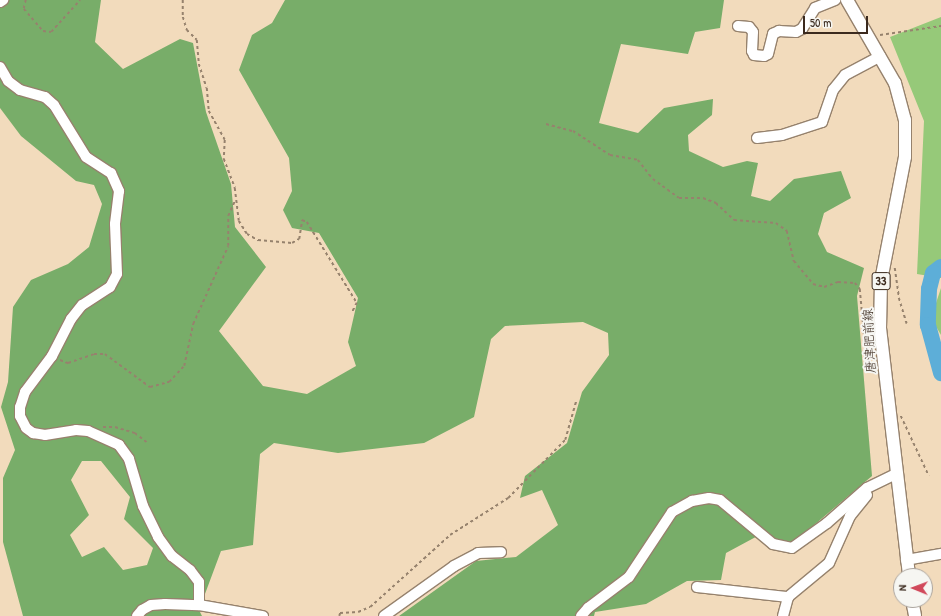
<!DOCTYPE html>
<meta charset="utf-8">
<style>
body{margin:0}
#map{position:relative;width:941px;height:616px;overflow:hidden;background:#f2dbbc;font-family:"Patrick Hand","Klee One",sans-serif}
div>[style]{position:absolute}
.green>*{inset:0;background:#96c979}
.forest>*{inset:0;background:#78ad69}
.river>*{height:16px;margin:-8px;padding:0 8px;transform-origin:8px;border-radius:8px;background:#5daed8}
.path>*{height:1.5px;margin-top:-0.75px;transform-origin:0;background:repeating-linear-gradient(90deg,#96826d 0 3px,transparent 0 6px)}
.roads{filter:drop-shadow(1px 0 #96826d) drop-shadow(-1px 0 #96826d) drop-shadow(0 1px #96826d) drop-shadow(0 -1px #96826d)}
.minor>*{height:10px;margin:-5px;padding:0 5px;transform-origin:5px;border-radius:5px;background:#fff}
.major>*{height:12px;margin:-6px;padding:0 6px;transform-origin:6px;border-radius:6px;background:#fff}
span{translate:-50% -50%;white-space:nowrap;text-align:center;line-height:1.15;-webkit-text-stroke:4px #f6f6f2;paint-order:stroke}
.shield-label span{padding:1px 3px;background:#f6f6f2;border:1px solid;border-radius:3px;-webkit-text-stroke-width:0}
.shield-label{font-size:12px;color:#3b2a1e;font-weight:700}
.street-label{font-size:13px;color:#3b2a1e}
.north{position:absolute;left:893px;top:568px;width:40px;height:40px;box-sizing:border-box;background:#f6f6f2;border:1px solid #aba49d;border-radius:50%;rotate:271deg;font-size:11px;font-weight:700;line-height:16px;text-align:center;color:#3b2a1e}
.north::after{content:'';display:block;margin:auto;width:14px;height:18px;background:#d1495b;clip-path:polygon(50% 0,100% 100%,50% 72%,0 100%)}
.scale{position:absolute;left:803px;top:16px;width:65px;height:18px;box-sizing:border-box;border:2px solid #3b2a1e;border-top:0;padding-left:5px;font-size:12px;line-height:14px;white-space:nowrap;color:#3b2a1e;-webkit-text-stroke:3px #f6f6f2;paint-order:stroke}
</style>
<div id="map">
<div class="green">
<i style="clip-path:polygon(941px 17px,941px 278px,917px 274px,924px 121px,890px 37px)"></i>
<i style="clip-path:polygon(941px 288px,941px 335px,931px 318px)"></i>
</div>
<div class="forest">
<i style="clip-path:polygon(evenodd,0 0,101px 0,95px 42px,123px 69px,180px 39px,193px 43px,206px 112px,231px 184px,235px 227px,266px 267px,219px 331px,263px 386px,307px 394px,356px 366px,348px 342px,358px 298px,319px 233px,292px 228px,283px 210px,292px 191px,289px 158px,239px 70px,252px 35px,272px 23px,285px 0,724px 0,720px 28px,695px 32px,688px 54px,621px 44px,599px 123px,638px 133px,664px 108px,713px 99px,712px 115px,688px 135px,689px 151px,723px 167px,747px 161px,758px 163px,751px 196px,770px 201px,794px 179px,841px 171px,851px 198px,824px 213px,818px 234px,827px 252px,864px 268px,857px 296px,872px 476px,794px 542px,778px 542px,765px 532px,726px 553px,721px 580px,687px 581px,646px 604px,595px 612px,594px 616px,399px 616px,476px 561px,516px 557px,558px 525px,542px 490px,520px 498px,525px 476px,567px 443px,582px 392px,609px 355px,608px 333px,583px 322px,505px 326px,491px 339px,474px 417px,424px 443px,338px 453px,274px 443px,260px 454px,253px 545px,221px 551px,199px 610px,202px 616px,23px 616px,3px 542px,3px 478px,15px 450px,1px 407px,8px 382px,13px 307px,31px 280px,68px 264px,89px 247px,102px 204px,94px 185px,76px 181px,21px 136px,0 108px,0 0,82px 461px,101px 461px,130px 497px,124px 519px,153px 548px,147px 565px,123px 570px,104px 547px,82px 557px,70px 535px,89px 515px,71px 480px,82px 461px)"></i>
</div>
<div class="river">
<i style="left:941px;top:267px;width:10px;rotate:143deg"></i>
<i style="left:933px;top:273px;width:16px;rotate:104deg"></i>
<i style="left:929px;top:289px;width:36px;rotate:92deg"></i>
<i style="left:928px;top:325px;width:50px;rotate:74.8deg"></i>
</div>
<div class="path">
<i style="left:26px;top:0;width:9px;rotate:103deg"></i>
<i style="left:24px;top:9px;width:29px;rotate:49deg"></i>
<i style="left:43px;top:31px;width:8px;rotate:7deg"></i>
<i style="left:51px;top:32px;width:43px;rotate:-47.8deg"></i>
<i style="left:183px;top:0;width:17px;rotate:90deg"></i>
<i style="left:183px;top:17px;width:14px;rotate:73deg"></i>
<i style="left:187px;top:30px;width:14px;rotate:45deg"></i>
<i style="left:197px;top:40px;width:24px;rotate:85deg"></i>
<i style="left:199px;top:64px;width:25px;rotate:72deg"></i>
<i style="left:207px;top:88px;width:23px;rotate:85deg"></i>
<i style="left:209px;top:111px;width:33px;rotate:61deg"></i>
<i style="left:225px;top:140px;width:19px;rotate:93deg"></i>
<i style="left:224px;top:159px;width:31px;rotate:69deg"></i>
<i style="left:235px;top:188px;width:33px;rotate:83deg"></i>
<i style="left:239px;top:221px;width:15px;rotate:58deg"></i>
<i style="left:247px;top:234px;width:13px;rotate:29deg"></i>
<i style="left:258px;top:240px;width:34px;rotate:5deg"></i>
<i style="left:292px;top:243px;width:8px;rotate:-30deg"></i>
<i style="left:299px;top:239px;width:19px;rotate:-81deg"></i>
<i style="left:302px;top:220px;width:5px;rotate:22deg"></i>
<i style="left:307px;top:222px;width:95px;rotate:58.3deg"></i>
<i style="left:357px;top:303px;width:11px;rotate:117deg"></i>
<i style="left:880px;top:35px;width:62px;rotate:-8.4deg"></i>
<i style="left:546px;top:124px;width:28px;rotate:15deg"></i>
<i style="left:573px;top:131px;width:44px;rotate:33deg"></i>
<i style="left:610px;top:155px;width:28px;rotate:10deg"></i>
<i style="left:638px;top:160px;width:24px;rotate:52deg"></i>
<i style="left:653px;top:179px;width:32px;rotate:36deg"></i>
<i style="left:679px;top:198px;width:24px"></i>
<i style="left:703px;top:198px;width:14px;rotate:21deg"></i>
<i style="left:716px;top:203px;width:25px;rotate:43deg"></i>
<i style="left:734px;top:220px;width:42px;rotate:4.1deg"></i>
<i style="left:776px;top:223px;width:14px;rotate:36deg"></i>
<i style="left:787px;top:231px;width:31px;rotate:77deg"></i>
<i style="left:794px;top:261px;width:30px;rotate:50deg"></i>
<i style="left:813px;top:284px;width:11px;rotate:15deg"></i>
<i style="left:824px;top:287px;width:15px;rotate:-20deg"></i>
<i style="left:838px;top:282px;width:17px;rotate:3deg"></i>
<i style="left:855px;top:283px;width:8px;rotate:50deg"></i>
<i style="left:860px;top:289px;width:55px;rotate:84.8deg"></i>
<i style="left:865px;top:344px;width:9px;rotate:32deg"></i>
<i style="left:895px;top:268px;width:30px;rotate:82deg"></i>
<i style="left:899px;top:298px;width:27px;rotate:73deg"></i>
<i style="left:60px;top:360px;width:9px;rotate:21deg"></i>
<i style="left:68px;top:363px;width:28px;rotate:-19deg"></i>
<i style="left:94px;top:354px;width:11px"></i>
<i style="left:105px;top:354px;width:56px;rotate:36.3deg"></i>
<i style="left:150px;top:387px;width:20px;rotate:-15deg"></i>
<i style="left:169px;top:382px;width:22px;rotate:-47deg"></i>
<i style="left:184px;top:366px;width:43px;rotate:-77.9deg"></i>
<i style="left:193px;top:324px;width:85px;rotate:-65.8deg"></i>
<i style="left:228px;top:246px;width:30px;rotate:-90deg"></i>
<i style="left:228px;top:216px;width:17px;rotate:-66deg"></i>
<i style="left:901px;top:416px;width:66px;rotate:65deg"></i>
<i style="left:103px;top:427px;width:12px"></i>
<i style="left:115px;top:427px;width:21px;rotate:17deg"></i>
<i style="left:135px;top:433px;width:16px;rotate:38deg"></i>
<i style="left:339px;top:616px;width:3px;rotate:-72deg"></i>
<i style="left:340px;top:613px;width:18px;rotate:-3deg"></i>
<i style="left:358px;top:612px;width:13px;rotate:-23deg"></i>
<i style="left:370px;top:607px;width:108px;rotate:-42deg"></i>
<i style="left:450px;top:535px;width:69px;rotate:-32.5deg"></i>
<i style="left:508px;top:498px;width:81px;rotate:-45.5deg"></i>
<i style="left:565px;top:440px;width:41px;rotate:-74.2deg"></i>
</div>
<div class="roads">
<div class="minor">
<i style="left:0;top:2px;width:4px;rotate:-34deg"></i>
<i style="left:738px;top:26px;width:11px;rotate:5deg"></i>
<i style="left:749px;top:27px;width:6px;rotate:51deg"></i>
<i style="left:753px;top:32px;width:19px;rotate:93deg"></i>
<i style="left:752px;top:51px;width:4px;rotate:63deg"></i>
<i style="left:754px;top:55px;width:10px;rotate:6deg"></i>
<i style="left:764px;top:56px;width:4px;rotate:-27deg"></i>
<i style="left:768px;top:54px;width:21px;rotate:-76deg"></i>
<i style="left:773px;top:34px;width:7px;rotate:-27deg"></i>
<i style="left:779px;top:31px;width:17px;rotate:3deg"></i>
<i style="left:796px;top:32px;width:7px;rotate:-27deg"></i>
<i style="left:802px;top:29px;width:25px;rotate:-58deg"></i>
<i style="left:815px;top:8px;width:22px;rotate:-22deg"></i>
<i style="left:0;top:67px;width:16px;rotate:60deg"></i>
<i style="left:8px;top:81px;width:15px;rotate:37deg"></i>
<i style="left:20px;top:90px;width:26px;rotate:16deg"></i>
<i style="left:45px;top:97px;width:12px;rotate:42deg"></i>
<i style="left:54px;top:105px;width:61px;rotate:58.4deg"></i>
<i style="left:86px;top:157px;width:30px;rotate:33deg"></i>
<i style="left:111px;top:173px;width:20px;rotate:66deg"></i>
<i style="left:119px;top:191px;width:33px;rotate:97deg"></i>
<i style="left:115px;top:224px;width:50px;rotate:87.7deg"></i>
<i style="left:117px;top:274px;width:15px;rotate:118deg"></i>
<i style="left:110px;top:287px;width:33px;rotate:147deg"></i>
<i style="left:82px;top:305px;width:18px;rotate:128deg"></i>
<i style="left:71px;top:319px;width:42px;rotate:117.2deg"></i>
<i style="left:52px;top:356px;width:45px;rotate:126.9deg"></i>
<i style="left:25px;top:392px;width:16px;rotate:108deg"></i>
<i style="left:20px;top:407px;width:9px;rotate:90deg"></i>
<i style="left:20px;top:416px;width:13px;rotate:63deg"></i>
<i style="left:26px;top:428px;width:9px;rotate:36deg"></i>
<i style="left:33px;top:433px;width:12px;rotate:9deg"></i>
<i style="left:45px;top:435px;width:31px;rotate:-9deg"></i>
<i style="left:76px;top:430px;width:12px;rotate:5deg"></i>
<i style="left:88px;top:431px;width:34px;rotate:24deg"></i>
<i style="left:119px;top:445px;width:17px;rotate:54deg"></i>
<i style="left:129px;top:459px;width:49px;rotate:73.4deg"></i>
<i style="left:143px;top:506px;width:34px;rotate:64deg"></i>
<i style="left:158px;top:537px;width:24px;rotate:54deg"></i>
<i style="left:172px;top:556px;width:23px;rotate:38deg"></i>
<i style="left:190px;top:570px;width:15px;rotate:53deg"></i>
<i style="left:199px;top:582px;width:23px;rotate:90deg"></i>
<i style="left:757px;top:138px;width:25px;rotate:-7deg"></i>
<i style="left:782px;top:135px;width:42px;rotate:-18deg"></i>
<i style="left:822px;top:122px;width:34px;rotate:-71deg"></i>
<i style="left:833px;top:90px;width:19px;rotate:-51deg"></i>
<i style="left:845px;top:75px;width:40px;rotate:-28deg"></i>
<i style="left:906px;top:560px;width:36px;rotate:-10deg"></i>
<i style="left:697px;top:587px;width:92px;rotate:6.3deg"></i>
<i style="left:137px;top:616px;width:8px;rotate:-50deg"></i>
<i style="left:142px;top:610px;width:10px;rotate:-29deg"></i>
<i style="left:151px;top:605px;width:14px;rotate:-4deg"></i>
<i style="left:165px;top:604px;width:34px;rotate:2deg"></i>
<i style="left:199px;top:605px;width:65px;rotate:9.8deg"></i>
<i style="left:384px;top:616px;width:86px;rotate:-35.5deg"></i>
<i style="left:454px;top:566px;width:27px;rotate:-28deg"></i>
<i style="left:478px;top:553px;width:23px;rotate:-2deg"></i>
<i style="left:581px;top:616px;width:11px;rotate:-49deg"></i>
<i style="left:588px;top:608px;width:51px;rotate:-37.1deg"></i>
<i style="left:629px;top:577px;width:78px;rotate:-56.5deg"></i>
<i style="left:672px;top:512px;width:23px;rotate:-29deg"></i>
<i style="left:692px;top:501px;width:17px;rotate:-10deg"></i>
<i style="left:709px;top:498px;width:11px;rotate:10deg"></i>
<i style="left:720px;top:500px;width:69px;rotate:39.7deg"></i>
<i style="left:773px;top:544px;width:19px;rotate:12deg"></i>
<i style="left:792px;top:548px;width:43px;rotate:-35.5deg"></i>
<i style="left:827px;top:523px;width:53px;rotate:-41.2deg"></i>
<i style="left:867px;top:488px;width:32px;rotate:-26deg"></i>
<i style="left:783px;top:616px;width:20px;rotate:-75deg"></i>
<i style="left:788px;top:597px;width:53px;rotate:-39.7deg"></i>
<i style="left:829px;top:563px;width:51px;rotate:-65.9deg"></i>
<i style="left:850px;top:516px;width:27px;rotate:-51deg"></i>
</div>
<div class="major">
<i style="left:847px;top:0;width:96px;rotate:60deg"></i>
<i style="left:895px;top:83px;width:38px;rotate:75deg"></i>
<i style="left:905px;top:120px;width:37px;rotate:90deg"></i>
<i style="left:905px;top:157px;width:126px;rotate:101deg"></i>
<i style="left:881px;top:281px;width:47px;rotate:91.2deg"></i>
<i style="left:880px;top:328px;width:250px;rotate:83.3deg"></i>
<i style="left:912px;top:600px;width:16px;rotate:79deg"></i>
</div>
</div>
<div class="shield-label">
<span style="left:881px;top:281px">33</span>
</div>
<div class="street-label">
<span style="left:869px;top:341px;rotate:-93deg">唐津肥前線</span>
</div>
<div class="north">N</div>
<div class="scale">50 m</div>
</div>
